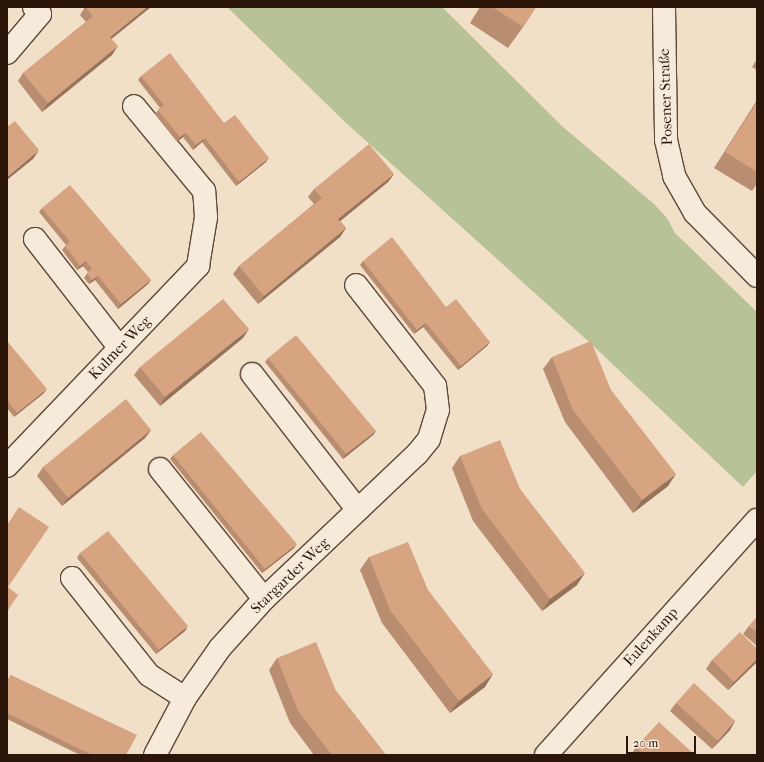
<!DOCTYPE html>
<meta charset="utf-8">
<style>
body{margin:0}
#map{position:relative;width:764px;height:762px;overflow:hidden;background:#f1dfc8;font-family:"IM FELL French Canon",serif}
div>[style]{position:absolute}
.green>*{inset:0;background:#b8c297}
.roads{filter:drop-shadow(1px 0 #5d4839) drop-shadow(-1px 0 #5d4839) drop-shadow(0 1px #5d4839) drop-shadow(0 -1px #5d4839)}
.minor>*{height:22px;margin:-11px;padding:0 11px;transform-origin:11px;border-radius:11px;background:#f6eadb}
.wall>*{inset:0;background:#b98d70}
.shaded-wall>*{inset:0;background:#96735b}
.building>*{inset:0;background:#d7a482}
span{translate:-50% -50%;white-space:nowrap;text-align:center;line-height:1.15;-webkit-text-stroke:4px #f6eadb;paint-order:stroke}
.street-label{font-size:15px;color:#2c1609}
.frame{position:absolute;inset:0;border:8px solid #2c1609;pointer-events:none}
.scale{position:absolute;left:626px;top:736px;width:70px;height:18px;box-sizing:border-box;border:2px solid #2c1609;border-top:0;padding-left:5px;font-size:12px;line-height:14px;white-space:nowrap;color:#2c1609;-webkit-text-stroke:3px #f6eadb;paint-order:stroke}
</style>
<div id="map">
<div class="green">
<i style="clip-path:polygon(227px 7px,442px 7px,563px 127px,654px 204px,667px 218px,675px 233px,757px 312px,757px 471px,743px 487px,588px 341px,345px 122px)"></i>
</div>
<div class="roads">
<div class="minor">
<i style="left:664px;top:7px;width:133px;rotate:89.1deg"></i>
<i style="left:666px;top:140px;width:37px;rotate:77deg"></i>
<i style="left:674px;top:176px;width:43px;rotate:60.4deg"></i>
<i style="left:695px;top:213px;width:88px;rotate:45.5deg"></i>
<i style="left:7px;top:53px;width:51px;rotate:-49.8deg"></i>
<i style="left:40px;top:14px;width:9px;rotate:-131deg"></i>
<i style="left:35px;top:239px;width:138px;rotate:52.1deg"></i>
<i style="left:252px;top:374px;width:172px;rotate:52.1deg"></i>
<i style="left:7px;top:466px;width:277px;rotate:-46.3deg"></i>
<i style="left:198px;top:266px;width:50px;rotate:-80.7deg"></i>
<i style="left:206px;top:217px;width:26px;rotate:-94deg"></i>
<i style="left:204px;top:191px;width:110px;rotate:-129.5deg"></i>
<i style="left:160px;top:469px;width:166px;rotate:51.3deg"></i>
<i style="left:72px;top:578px;width:124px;rotate:51.6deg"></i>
<i style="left:149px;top:675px;width:43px;rotate:32.6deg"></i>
<i style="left:155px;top:755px;width:64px;rotate:-62.2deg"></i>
<i style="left:185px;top:698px;width:61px;rotate:-55deg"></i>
<i style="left:220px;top:648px;width:66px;rotate:-48.1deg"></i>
<i style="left:264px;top:599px;width:211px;rotate:-43.5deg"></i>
<i style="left:417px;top:454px;width:19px;rotate:-51deg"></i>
<i style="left:429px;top:439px;width:30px;rotate:-73deg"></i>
<i style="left:438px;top:410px;width:24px;rotate:-97deg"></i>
<i style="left:435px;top:386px;width:128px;rotate:-128deg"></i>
<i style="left:546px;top:755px;width:316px;rotate:-48.1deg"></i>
</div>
</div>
<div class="wall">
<i style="clip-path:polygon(85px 7px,86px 7px,112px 39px,112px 55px,42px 112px,18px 81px,23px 73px,86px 22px,80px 15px)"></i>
<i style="clip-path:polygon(480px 7px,536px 7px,523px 27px,508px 48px,470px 23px)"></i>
<i style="clip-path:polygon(757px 59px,757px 70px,752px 67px)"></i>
<i style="clip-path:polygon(141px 76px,224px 123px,266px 162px,236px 186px,202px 142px,193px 150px,183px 137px,177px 142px,155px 114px,160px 108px,138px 80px)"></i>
<i style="clip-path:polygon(757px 100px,757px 184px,752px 191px,714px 168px)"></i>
<i style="clip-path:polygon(394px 174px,388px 182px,340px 221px,346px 228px,340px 237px,258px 304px,233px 274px,239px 266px,314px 204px,308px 197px,314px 189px)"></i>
<i style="clip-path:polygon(42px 208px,151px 280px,148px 284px,118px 309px,95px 280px,89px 284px,84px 278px,88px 272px,83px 266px,77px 270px,62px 250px,66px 245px,39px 212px)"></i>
<i style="clip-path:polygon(363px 261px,446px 307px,490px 342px,487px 346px,458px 370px,423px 327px,414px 334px,360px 265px)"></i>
<i style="clip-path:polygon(243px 338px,160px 406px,134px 375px,140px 367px)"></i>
<i style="clip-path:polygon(7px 341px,44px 393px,14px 417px,7px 408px)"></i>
<i style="clip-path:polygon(552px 357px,611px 390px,668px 486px,633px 513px,565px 422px,543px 369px)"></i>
<i style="clip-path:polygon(268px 358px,376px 431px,373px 435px,343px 459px,265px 362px)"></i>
<i style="clip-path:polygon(151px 430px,145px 438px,62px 506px,37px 476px,43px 467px)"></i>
<i style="clip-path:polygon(173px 455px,294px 548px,262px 573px,170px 459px)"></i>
<i style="clip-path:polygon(460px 456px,520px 489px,577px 585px,542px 611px,473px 521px,452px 468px)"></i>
<i style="clip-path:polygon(80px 553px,185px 631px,156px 654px,77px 558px)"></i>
<i style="clip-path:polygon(369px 557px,485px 687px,450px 713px,382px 623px,360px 570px)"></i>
<i style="clip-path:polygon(757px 617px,757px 646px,743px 634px,749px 626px)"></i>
<i style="clip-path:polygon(757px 649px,757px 661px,756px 663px,728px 690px,706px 669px,712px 660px)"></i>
<i style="clip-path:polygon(277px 658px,336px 691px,386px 755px,314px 755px,290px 723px,269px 670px)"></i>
<i style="clip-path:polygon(11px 675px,126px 755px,80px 755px,7px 719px,7px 681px)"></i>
<i style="clip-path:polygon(676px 703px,735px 721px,730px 730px,712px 749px,670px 711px)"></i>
<i style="clip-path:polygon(636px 747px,695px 755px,631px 755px)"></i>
</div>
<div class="shaded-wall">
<i style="clip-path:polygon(147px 7px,151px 7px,104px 45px,110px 37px)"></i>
<i style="clip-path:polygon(118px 46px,112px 55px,42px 112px,48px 103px)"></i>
<i style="clip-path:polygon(186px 133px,183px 137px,177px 142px,180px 137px)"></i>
<i style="clip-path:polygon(205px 138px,202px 142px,193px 150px,196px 145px)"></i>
<i style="clip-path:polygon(39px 150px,33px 159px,7px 180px,7px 177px)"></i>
<i style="clip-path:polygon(269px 158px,266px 162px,236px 186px,239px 182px)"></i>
<i style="clip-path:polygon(394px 174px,388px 182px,333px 227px,338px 219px)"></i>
<i style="clip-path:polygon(346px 228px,340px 237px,258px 304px,264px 296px)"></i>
<i style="clip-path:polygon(86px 261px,83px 266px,77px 270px,80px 266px)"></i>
<i style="clip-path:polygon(98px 276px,95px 280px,89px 284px,92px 280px)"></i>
<i style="clip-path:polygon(151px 280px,148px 284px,118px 309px,121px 304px)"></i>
<i style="clip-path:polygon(426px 323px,423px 327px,414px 334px,417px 330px)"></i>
<i style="clip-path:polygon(249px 329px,243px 338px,160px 406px,165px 397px)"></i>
<i style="clip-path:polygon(490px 342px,487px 346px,458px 370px,461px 366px)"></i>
<i style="clip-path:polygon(47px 389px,44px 393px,14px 417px,17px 413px)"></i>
<i style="clip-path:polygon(151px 430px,145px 438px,62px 506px,68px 498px)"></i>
<i style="clip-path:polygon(376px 431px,373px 435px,343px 459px,346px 454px)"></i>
<i style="clip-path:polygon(676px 474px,668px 486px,633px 513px,642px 500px)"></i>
<i style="clip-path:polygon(297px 544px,294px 548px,262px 573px,265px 569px)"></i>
<i style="clip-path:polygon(585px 573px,577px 585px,542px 611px,550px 599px)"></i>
<i style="clip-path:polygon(188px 626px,185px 631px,156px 654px,159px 650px)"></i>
<i style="clip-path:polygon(757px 659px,757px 661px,756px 663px,728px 690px,734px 682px)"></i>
<i style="clip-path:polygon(493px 674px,485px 687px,450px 713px,459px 701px)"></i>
<i style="clip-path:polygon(735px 721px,730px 730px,712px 749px,718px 741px)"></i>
</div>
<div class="building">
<i style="clip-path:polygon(86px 7px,147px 7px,110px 37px,118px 46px,48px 103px,23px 73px,93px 16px)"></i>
<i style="clip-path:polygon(492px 7px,536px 7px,523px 27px)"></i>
<i style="clip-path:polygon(170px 53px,224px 123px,235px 115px,269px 158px,239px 182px,205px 138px,196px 145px,186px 133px,180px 137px,158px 110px,164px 105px,141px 76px)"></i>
<i style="clip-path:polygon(757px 102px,757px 172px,725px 152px)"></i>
<i style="clip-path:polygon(15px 121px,39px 150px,7px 177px,7px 127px)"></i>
<i style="clip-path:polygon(369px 144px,394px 174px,338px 219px,346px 228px,264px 296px,239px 266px,322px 198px,314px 189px)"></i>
<i style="clip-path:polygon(70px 185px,151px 280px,121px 304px,98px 276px,92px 280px,87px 273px,92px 269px,86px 261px,80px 266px,65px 246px,70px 242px,42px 208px)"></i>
<i style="clip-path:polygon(392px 237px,446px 307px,456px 299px,490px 342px,461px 366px,426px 323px,417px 330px,363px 261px)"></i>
<i style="clip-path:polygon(223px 299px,249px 329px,165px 397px,140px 367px)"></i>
<i style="clip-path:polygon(296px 335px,376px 431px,346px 454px,268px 358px)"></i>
<i style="clip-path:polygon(7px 341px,47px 389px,17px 413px,7px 400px)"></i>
<i style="clip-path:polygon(591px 341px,611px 390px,676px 474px,642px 500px,573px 410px,552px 357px)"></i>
<i style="clip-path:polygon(126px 399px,151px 430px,68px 498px,43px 467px)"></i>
<i style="clip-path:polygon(201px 432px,297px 544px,265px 569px,173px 455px)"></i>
<i style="clip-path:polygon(500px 440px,520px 489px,585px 573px,550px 599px,482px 509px,460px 456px)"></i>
<i style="clip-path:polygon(19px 507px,49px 527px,8px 587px,18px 595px,7px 612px,7px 525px)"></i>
<i style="clip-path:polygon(108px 531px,188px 626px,159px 650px,80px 553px)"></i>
<i style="clip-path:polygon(408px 542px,428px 590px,493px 674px,459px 701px,390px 610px,369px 557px)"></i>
<i style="clip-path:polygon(757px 617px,757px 632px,749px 626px)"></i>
<i style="clip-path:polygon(740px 632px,757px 649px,757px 659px,734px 682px,712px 660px)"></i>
<i style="clip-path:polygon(316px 642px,336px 691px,386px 755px,332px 755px,298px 711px,277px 658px)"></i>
<i style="clip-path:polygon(11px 675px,137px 735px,126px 755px,92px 755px,7px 713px,7px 683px)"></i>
<i style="clip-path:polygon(694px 683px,735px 721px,718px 741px,676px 703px)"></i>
<i style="clip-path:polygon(659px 722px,695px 755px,644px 755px,636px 747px)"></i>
</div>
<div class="street-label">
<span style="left:666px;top:97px;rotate:-92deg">Posener Straße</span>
<span style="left:120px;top:348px;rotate:-46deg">Kulmer Weg</span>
<span style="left:290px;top:576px;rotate:-44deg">Stargarder Weg</span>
<span style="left:651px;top:637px;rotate:-48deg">Eulenkamp</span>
</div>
<div class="frame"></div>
<div class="scale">20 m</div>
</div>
